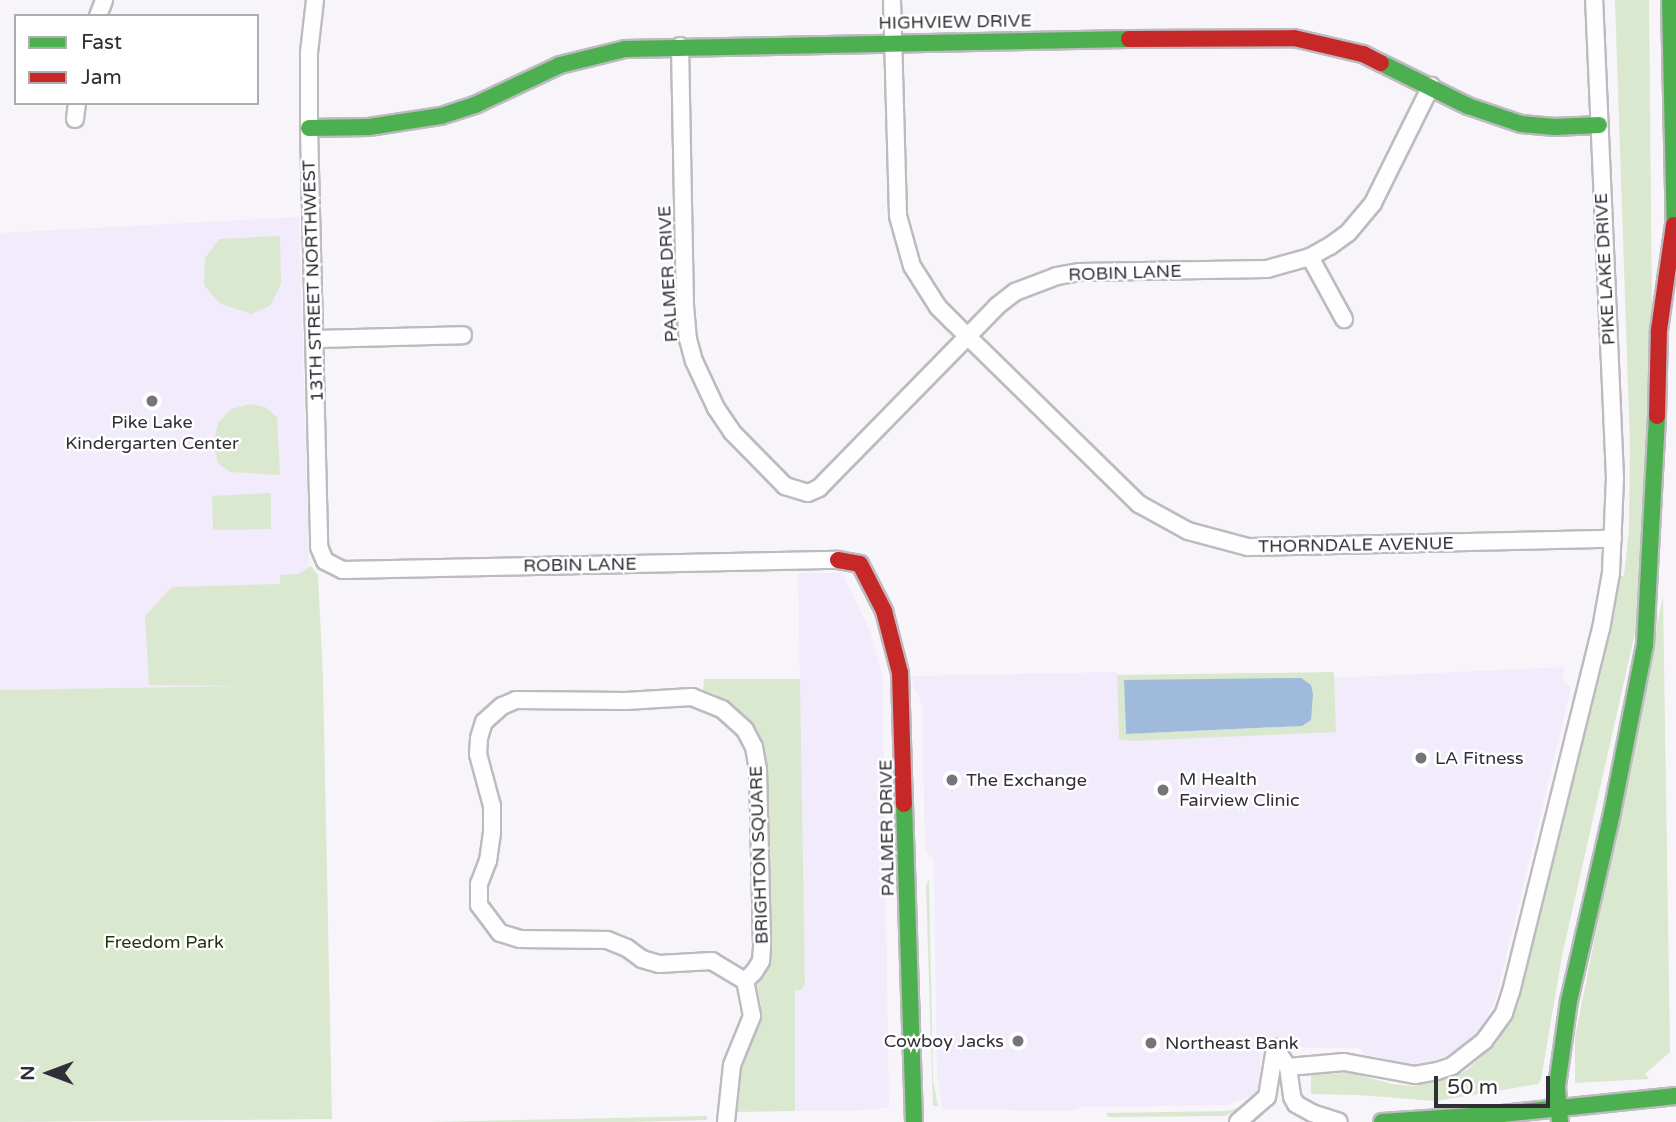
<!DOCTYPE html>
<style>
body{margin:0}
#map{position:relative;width:1676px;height:1122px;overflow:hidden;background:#f7f5fa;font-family:"Varela Round",sans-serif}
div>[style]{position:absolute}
.built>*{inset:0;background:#f1ebfb}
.green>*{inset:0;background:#d9e8cf}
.water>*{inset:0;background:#9fbadb}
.roads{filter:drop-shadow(2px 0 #bdbbc0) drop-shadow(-2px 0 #bdbbc0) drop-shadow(0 2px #bdbbc0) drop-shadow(0 -2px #bdbbc0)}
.street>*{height:16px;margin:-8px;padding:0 8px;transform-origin:8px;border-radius:8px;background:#fefefe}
.fast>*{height:16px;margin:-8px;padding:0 8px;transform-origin:8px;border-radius:8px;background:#4caf50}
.jam>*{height:16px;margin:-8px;padding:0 8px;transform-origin:8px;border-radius:8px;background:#c62828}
.dots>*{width:19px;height:19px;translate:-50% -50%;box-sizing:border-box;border:4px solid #fff;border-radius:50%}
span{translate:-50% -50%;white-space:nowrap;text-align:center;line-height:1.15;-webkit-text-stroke:5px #fff;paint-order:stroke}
.street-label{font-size:18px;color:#312f36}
.poi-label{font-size:18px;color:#312f36}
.left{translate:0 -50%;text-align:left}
.right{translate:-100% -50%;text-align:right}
.park-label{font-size:18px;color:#1f330c}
.legend{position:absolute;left:14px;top:14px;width:245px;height:91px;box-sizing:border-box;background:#fff;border:2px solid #adacaf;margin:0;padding:9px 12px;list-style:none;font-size:21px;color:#312f36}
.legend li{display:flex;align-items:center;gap:14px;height:35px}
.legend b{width:35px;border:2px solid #adacaf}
.north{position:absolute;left:14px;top:1038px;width:70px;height:70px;-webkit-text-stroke:5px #fff;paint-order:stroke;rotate:270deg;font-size:19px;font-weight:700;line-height:28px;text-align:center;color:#312f36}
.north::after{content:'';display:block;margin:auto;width:24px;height:32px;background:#312f36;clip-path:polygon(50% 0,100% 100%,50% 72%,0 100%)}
.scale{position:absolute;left:1434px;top:1076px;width:116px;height:32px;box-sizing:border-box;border:4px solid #312f36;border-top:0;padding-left:9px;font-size:21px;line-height:24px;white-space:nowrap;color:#312f36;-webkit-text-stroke:5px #fff;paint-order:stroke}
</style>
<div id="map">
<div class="built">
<i style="clip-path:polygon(299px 217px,309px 568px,298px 574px,281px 575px,283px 667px,272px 679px,250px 686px,0 690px,0 233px)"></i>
<i style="clip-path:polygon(798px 573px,842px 573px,870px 631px,882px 674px,889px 1107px,870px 1110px,795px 1111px,795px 990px,801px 990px,805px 985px)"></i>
<i style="clip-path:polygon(1564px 667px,1562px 679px,1571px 688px,1495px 1002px,1480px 1029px,1455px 1051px,1429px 1063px,1405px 1064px,1362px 1053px,1362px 1048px,1304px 1048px,1297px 1043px,1260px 1045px,1261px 1092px,1227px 1105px,1081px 1107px,1072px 1111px,943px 1109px,937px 1079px,934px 859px,925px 851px,922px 704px,913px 686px,912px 676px,1117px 672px,1119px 738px,1135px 741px,1336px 731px,1334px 678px)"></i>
</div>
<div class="green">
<i style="clip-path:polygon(1615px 0,1649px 0,1652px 315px,1642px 602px,1562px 956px,1541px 1079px,1538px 1084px,1436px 1101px,1358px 1095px,1311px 1094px,1311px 1074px,1351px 1073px,1392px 1084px,1413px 1086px,1452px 1077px,1467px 1070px,1496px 1044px,1519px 1002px,1596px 682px,1619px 576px,1624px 576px,1629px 529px,1630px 446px)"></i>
<i style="clip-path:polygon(280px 236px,281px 284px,270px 306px,251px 314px,219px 303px,204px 285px,205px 258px,219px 239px)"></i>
<i style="clip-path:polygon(251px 404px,265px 407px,277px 417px,280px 475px,230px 472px,218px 463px,213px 445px,218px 423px,231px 409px)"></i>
<i style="clip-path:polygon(271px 493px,271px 529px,213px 530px,212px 496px)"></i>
<i style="clip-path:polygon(311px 566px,318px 575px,323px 678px,332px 1119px,0 1122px,0 690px,242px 686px,149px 685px,145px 616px,172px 587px,280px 584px,280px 575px,298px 574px)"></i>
<i style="clip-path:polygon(1663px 595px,1670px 1052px,1645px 1074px,1649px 1079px,1575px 1083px,1575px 1037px)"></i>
<i style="clip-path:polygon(evenodd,1334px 672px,1336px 732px,1134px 741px,1119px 739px,1117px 675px,1334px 672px,1124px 680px,1125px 680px,1302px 726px,1126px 734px,1124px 680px)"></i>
<i style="clip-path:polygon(704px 679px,800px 679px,805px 985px,801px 990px,795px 990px,795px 1111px,736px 1112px,742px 1066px,760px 1023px,761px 1007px,757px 985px,770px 960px,766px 769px,761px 745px,749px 723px,715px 694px,703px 690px)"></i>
<i style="clip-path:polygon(929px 879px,933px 1080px,938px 1106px,933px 1106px,926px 886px)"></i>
<i style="clip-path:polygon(1251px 1102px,1225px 1116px,1109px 1117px,1106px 1113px,1229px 1111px)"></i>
<i style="clip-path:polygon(707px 1116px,707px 1120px,628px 1122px,431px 1122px)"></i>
</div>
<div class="water">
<i style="clip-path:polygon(1301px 678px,1311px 685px,1313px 694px,1311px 720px,1302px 726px,1126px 734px,1124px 680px)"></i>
</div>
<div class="roads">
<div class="street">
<i style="left:315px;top:0;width:53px;rotate:96.5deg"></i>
<i style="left:309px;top:53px;width:75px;rotate:90deg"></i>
<i style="left:309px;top:128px;width:419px;rotate:88.6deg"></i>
<i style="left:319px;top:547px;width:15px;rotate:67deg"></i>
<i style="left:325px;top:561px;width:20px;rotate:27deg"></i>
<i style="left:343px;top:570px;width:495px;rotate:-1.2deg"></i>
<i style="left:892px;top:0;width:216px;rotate:88.4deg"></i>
<i style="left:898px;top:216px;width:52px;rotate:74.4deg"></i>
<i style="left:912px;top:266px;width:49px;rotate:57.6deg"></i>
<i style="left:938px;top:307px;width:21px;rotate:45deg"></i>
<i style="left:953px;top:322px;width:260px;rotate:44.4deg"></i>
<i style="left:1139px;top:504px;width:56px;rotate:28.9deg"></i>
<i style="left:1188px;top:531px;width:62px;rotate:14.9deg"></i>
<i style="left:1248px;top:547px;width:365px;rotate:-1.3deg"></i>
<i style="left:98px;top:16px;width:17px;rotate:-69deg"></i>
<i style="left:680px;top:46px;width:260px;rotate:88.9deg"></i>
<i style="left:685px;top:306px;width:33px;rotate:85deg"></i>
<i style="left:688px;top:339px;width:23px;rotate:75deg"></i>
<i style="left:694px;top:361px;width:52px;rotate:64.9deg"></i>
<i style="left:716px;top:408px;width:29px;rotate:56deg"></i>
<i style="left:732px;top:432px;width:76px;rotate:45.5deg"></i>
<i style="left:785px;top:486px;width:24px;rotate:17deg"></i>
<i style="left:808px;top:493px;width:12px;rotate:-24deg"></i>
<i style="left:819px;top:488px;width:255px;rotate:-45.6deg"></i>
<i style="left:997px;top:306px;width:23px;rotate:-38deg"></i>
<i style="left:1015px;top:292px;width:45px;rotate:-20.9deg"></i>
<i style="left:1057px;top:276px;width:22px;rotate:-10deg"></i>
<i style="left:1079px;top:272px;width:188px;rotate:-0.9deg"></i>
<i style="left:1267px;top:269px;width:45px;rotate:-15.6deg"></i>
<i style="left:1310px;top:257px;width:23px;rotate:-29deg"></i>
<i style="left:1330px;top:246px;width:22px;rotate:-36deg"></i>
<i style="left:1348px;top:233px;width:39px;rotate:-50deg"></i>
<i style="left:1373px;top:203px;width:131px;rotate:-63.6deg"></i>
<i style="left:75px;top:119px;width:16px;rotate:-83deg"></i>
<i style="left:1310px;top:257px;width:71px;rotate:61.3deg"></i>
<i style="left:315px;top:339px;width:148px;rotate:-1.5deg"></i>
<i style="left:692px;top:697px;width:32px;rotate:22deg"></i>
<i style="left:722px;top:709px;width:31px;rotate:42deg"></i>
<i style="left:745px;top:730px;width:19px;rotate:62deg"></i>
<i style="left:754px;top:747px;width:22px;rotate:80deg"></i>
<i style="left:758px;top:769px;width:178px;rotate:88.7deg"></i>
<i style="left:762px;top:947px;width:14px;rotate:94deg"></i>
<i style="left:761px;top:961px;width:13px;rotate:122deg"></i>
<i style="left:754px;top:972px;width:13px;rotate:135deg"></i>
<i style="left:745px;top:981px;width:39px;rotate:-149deg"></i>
<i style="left:712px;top:961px;width:53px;rotate:176.8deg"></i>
<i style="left:659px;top:964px;width:18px;rotate:-164deg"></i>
<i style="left:642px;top:959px;width:19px;rotate:-144deg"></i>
<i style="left:627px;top:948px;width:22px;rotate:-158deg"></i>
<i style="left:607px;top:940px;width:87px;rotate:-179.3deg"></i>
<i style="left:520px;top:939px;width:21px;rotate:-163deg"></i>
<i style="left:500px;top:933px;width:35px;rotate:-127deg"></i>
<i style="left:479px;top:905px;width:21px;rotate:-90deg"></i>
<i style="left:479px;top:884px;width:25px;rotate:-69deg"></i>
<i style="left:488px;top:861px;width:29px;rotate:-82deg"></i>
<i style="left:492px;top:832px;width:26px;rotate:-90deg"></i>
<i style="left:492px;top:806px;width:54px;rotate:-105.1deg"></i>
<i style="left:478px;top:754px;width:16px;rotate:-86deg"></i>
<i style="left:479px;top:738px;width:17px;rotate:-73deg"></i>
<i style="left:484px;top:722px;width:24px;rotate:-42deg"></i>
<i style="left:502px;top:706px;width:15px;rotate:-23deg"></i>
<i style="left:516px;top:700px;width:110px;rotate:0.5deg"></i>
<i style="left:626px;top:701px;width:66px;rotate:-3.5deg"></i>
<i style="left:1275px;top:1048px;width:23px;rotate:56deg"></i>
<i style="left:1288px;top:1067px;width:30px;rotate:82deg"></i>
<i style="left:1292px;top:1097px;width:8px;rotate:60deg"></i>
<i style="left:1296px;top:1104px;width:18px;rotate:29deg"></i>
<i style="left:1312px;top:1113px;width:28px;rotate:18deg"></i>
<i style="left:1288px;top:1067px;width:56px;rotate:-5.1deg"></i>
<i style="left:1344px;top:1062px;width:72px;rotate:10.4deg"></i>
<i style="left:1415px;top:1075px;width:22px;rotate:-10deg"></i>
<i style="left:1437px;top:1071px;width:16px;rotate:-18deg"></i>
<i style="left:1452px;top:1066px;width:41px;rotate:-38deg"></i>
<i style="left:1484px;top:1041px;width:34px;rotate:-54deg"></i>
<i style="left:1504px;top:1013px;width:22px;rotate:-72deg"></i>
<i style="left:1511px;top:992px;width:374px;rotate:-76.1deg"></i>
<i style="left:1601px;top:629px;width:57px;rotate:-79.9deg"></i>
<i style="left:1611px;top:573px;width:95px;rotate:-87.6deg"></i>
<i style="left:1615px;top:478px;width:478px;rotate:-92.5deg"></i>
<i style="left:726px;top:1122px;width:57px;rotate:-84deg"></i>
<i style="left:732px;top:1065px;width:53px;rotate:-67.8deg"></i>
<i style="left:752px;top:1016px;width:36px;rotate:-101deg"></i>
<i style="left:1238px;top:1122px;width:38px;rotate:-41deg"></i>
<i style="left:1267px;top:1097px;width:50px;rotate:-80.7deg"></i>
</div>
<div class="fast">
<i style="left:1670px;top:0;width:245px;rotate:88.8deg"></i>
<i style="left:1381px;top:63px;width:97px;rotate:26.3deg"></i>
<i style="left:1468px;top:106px;width:56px;rotate:18.8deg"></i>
<i style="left:1521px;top:124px;width:34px;rotate:5deg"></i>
<i style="left:1555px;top:127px;width:44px;rotate:-2.6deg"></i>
<i style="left:309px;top:128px;width:60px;rotate:-1deg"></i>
<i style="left:369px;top:127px;width:73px;rotate:-8.7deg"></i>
<i style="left:441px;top:116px;width:36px;rotate:-18deg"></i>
<i style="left:475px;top:105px;width:94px;rotate:-25.2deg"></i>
<i style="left:560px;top:65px;width:67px;rotate:-13.8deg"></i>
<i style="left:625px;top:49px;width:504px;rotate:-1.14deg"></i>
<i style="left:904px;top:804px;width:318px;rotate:88.2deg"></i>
<i style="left:1382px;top:1122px;width:120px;rotate:-3.8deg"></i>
<i style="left:1502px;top:1114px;width:175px;rotate:-5.9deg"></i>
<i style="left:1560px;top:1122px;width:36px;rotate:-95deg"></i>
<i style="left:1557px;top:1086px;width:86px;rotate:-82deg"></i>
<i style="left:1569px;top:1001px;width:193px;rotate:-77.1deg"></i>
<i style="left:1612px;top:813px;width:171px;rotate:-78.9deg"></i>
<i style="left:1645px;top:645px;width:229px;rotate:-87deg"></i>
</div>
<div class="jam">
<i style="left:1129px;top:39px;width:165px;rotate:-0.3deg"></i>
<i style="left:1294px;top:38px;width:71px;rotate:13.1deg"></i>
<i style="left:1363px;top:54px;width:20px;rotate:27deg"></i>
<i style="left:1657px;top:416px;width:86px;rotate:-88.7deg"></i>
<i style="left:1659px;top:330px;width:106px;rotate:-81.9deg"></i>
<i style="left:838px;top:560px;width:22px;rotate:10deg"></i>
<i style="left:860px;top:564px;width:53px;rotate:62.9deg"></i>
<i style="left:884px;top:611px;width:64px;rotate:75.5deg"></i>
<i style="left:900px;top:673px;width:131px;rotate:88.3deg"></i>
</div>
</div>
<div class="dots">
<i style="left:152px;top:401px;background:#76747b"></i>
<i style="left:1421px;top:758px;background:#76747b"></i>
<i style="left:952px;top:780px;background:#76747b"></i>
<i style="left:1163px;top:790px;background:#76747b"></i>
<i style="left:1018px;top:1041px;background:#76747b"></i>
<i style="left:1151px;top:1043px;background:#76747b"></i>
</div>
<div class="street-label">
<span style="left:955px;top:22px;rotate:-1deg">HIGHVIEW DRIVE</span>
<span style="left:1605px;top:269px;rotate:-93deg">PIKE LAKE DRIVE</span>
<span style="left:1125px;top:273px;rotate:-2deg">ROBIN LANE</span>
<span style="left:668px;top:274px;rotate:-93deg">PALMER DRIVE</span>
<span style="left:313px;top:281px;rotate:-92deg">13TH STREET NORTHWEST</span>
<span style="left:1356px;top:545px;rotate:-1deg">THORNDALE AVENUE</span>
<span style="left:580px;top:565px;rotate:-1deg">ROBIN LANE</span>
<span style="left:887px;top:828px;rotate:-91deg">PALMER DRIVE</span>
<span style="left:759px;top:855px;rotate:-92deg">BRIGHTON SQUARE</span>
</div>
<div class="poi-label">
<span style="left:152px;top:433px">Pike Lake<br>Kindergarten Center</span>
<span class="left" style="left:1435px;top:758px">LA Fitness</span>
<span class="left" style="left:966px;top:780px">The Exchange</span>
<span class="left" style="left:1179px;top:790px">M Health<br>Fairview Clinic</span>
<span class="right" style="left:1004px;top:1041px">Cowboy Jacks</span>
<span class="left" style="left:1165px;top:1043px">Northeast Bank</span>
</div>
<div class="park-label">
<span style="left:164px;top:942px">Freedom Park</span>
</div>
<ul class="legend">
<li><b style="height:9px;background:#4caf50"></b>Fast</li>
<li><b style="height:9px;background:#c62828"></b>Jam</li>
</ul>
<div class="north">N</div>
<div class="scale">50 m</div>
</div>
